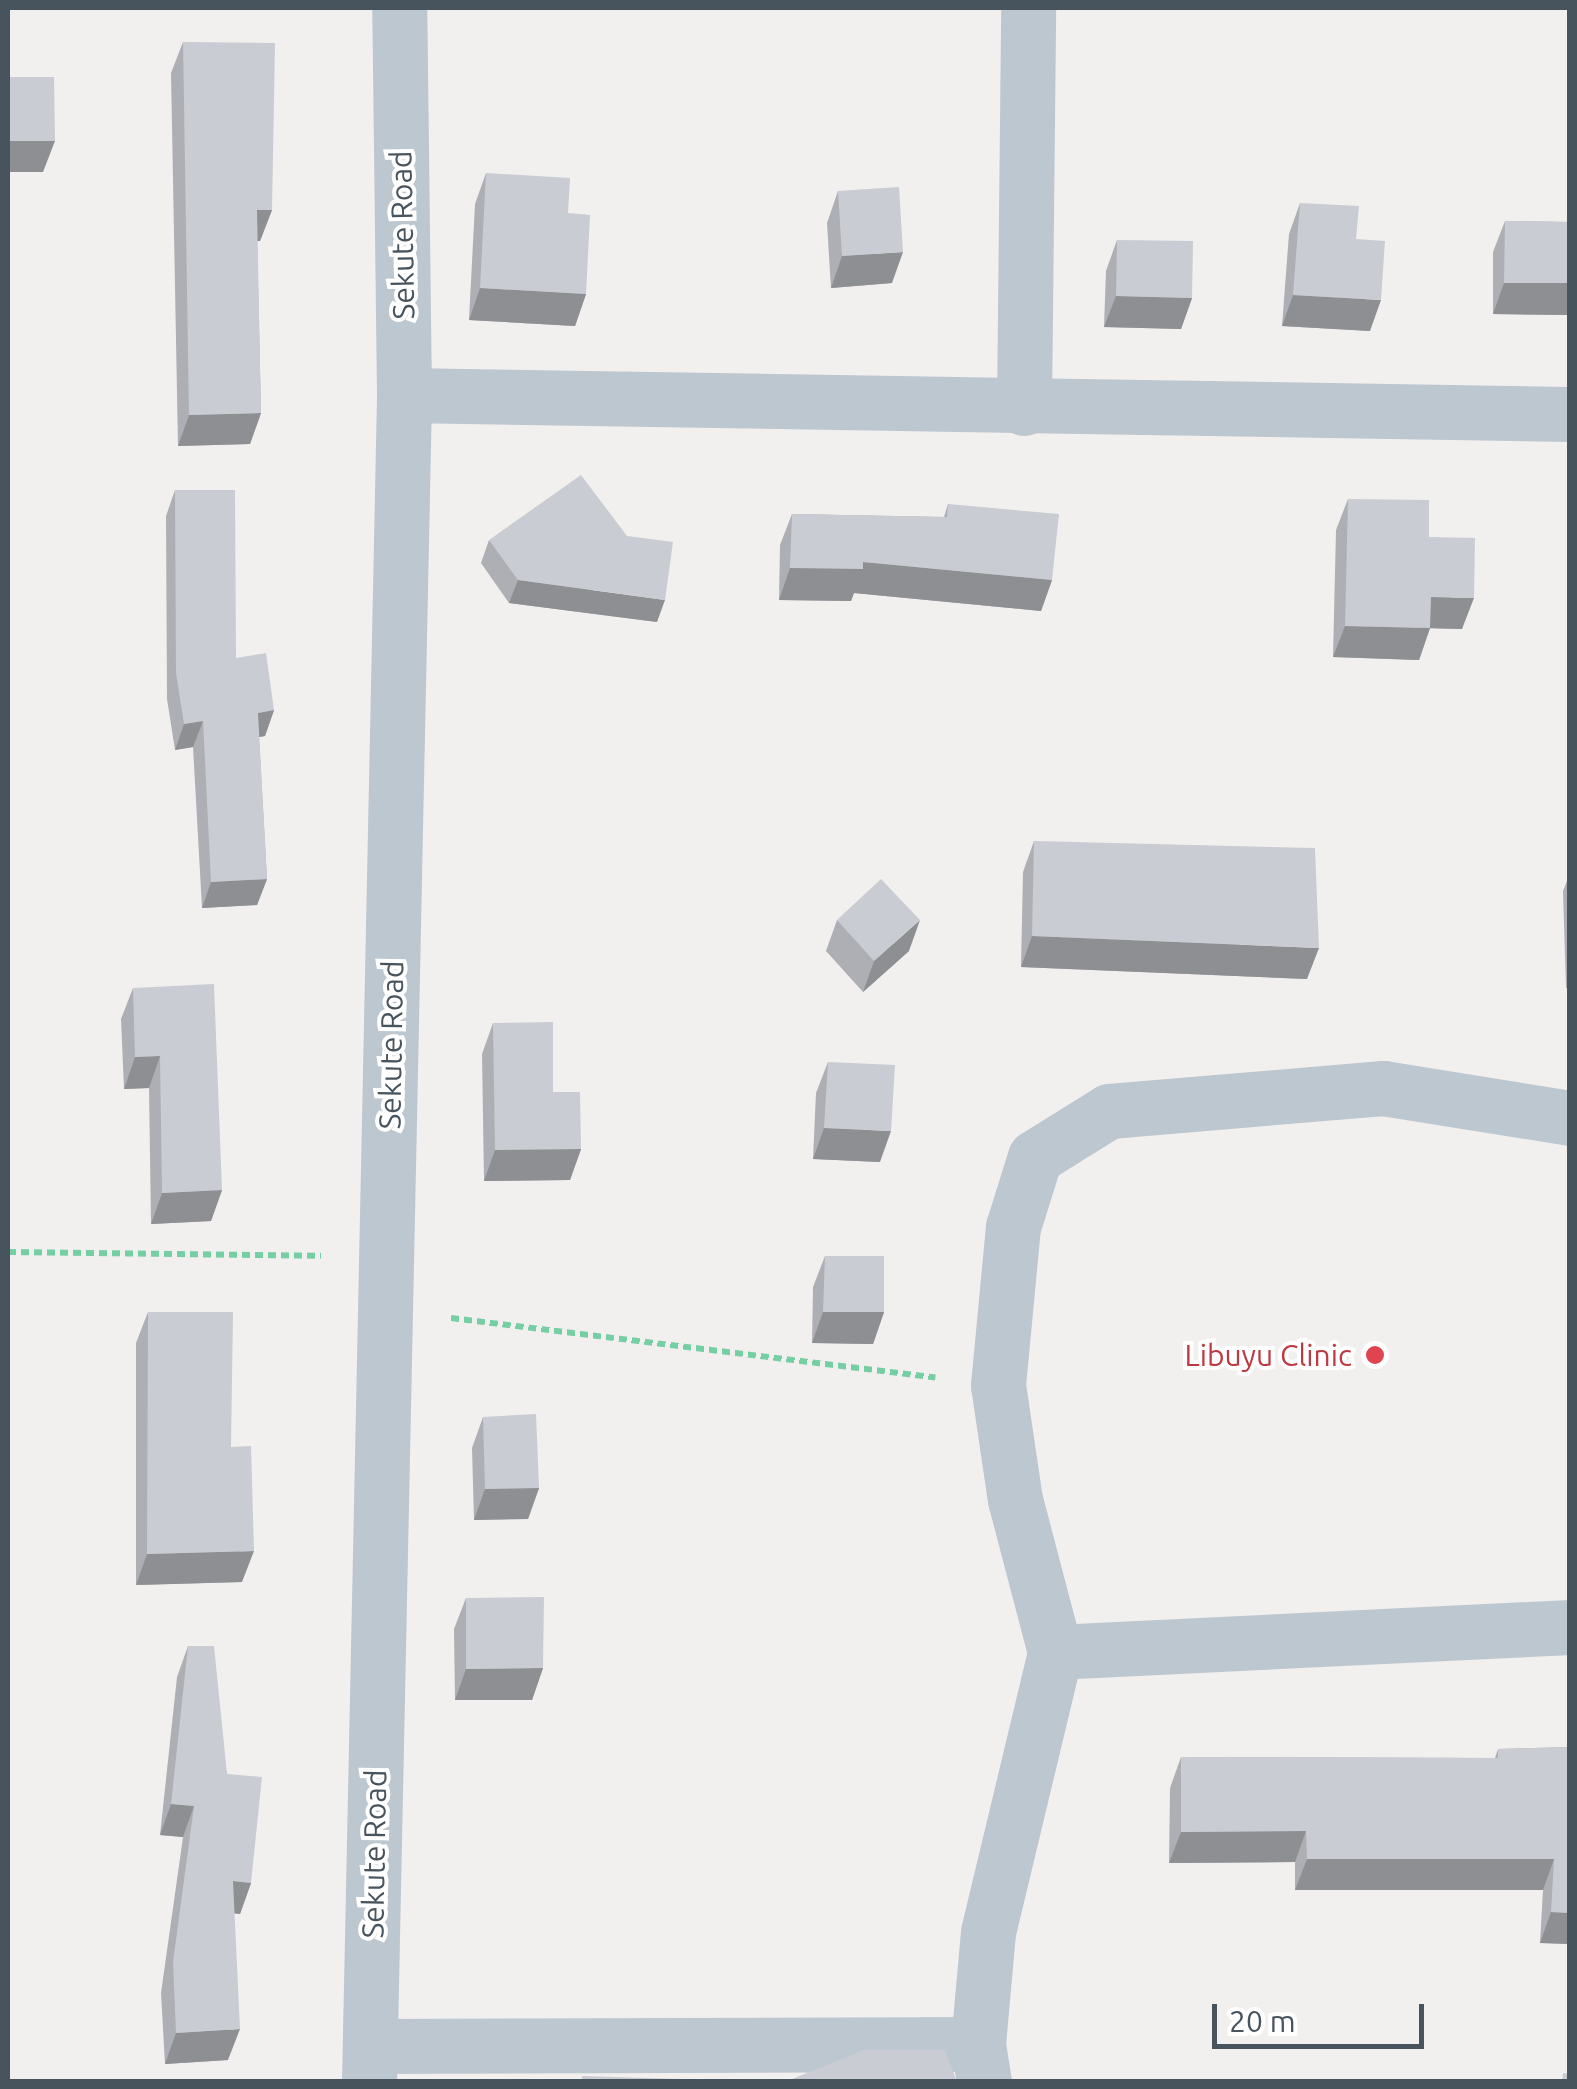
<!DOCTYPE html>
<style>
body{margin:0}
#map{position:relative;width:1577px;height:2089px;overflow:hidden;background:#f2efef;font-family:Ubuntu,sans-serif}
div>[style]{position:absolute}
.path>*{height:6px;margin-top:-3px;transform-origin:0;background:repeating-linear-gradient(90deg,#75cfa3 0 8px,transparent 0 13px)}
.minor>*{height:55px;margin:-27.5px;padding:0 27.5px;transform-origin:27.5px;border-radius:27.5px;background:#bdc7cf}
.wall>*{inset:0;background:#adafb5}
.shaded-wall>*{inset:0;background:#8d8f93}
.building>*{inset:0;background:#c9ccd2}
.dots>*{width:28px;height:28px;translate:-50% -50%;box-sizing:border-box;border:5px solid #fff;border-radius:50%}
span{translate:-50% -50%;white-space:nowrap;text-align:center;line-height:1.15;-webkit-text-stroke:8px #fff;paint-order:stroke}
.street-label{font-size:30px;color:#47535d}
.health-label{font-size:30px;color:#be3a42}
.right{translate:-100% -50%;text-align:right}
.frame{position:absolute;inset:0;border:10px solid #47535d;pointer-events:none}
.scale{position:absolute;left:1212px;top:2004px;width:212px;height:45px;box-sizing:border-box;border:5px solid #47535d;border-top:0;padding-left:12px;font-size:30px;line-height:35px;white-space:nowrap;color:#47535d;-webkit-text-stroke:8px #fff;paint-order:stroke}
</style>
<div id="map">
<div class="path">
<i style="left:8px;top:1252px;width:313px;rotate:0.7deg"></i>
<i style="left:451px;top:1318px;width:488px;rotate:7deg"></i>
</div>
<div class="minor">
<i style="left:404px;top:395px;width:1166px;rotate:0.93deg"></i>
<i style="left:1024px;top:408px;width:400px;rotate:-89.4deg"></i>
<i style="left:1055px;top:1652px;width:516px;rotate:-2.78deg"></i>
<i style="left:370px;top:2046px;width:608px;rotate:-0.19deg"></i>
<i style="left:369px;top:2082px;width:1687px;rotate:-88.81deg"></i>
<i style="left:404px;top:395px;width:387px;rotate:-90.7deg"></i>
<i style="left:984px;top:2082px;width:38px;rotate:-99deg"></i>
<i style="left:978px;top:2044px;width:112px;rotate:-84.9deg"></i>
<i style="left:988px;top:1932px;width:288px;rotate:-76.5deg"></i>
<i style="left:1055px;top:1652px;width:157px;rotate:-104.7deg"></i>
<i style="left:1015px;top:1500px;width:116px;rotate:-98.4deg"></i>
<i style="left:998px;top:1385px;width:159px;rotate:-84.6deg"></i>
<i style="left:1013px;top:1227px;width:73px;rotate:-72.6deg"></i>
<i style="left:1035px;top:1157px;width:87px;rotate:-31.9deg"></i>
<i style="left:1109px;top:1111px;width:275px;rotate:-4.8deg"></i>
<i style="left:1383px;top:1088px;width:189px;rotate:9.1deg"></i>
</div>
<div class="wall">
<i style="clip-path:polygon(183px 42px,272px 210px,260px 241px,257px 241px,261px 413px,250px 444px,178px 446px,171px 73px)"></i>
<i style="clip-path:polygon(486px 173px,586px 294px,575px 326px,469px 320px,475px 204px)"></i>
<i style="clip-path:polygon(838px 191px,892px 283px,831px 288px,827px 223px)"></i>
<i style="clip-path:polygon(1300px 203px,1356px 239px,1370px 331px,1282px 326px,1289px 234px)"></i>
<i style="clip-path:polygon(1505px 221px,1570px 222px,1570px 315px,1493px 314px,1493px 252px)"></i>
<i style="clip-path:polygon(1117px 240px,1192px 298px,1181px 329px,1104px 327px,1106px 271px)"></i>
<i style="clip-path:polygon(175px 490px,236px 658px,274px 710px,265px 736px,259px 737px,267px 879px,257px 905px,202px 908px,193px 747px,175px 750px,167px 699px,166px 516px)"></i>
<i style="clip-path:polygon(1348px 499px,1429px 537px,1462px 629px,1430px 628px,1419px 660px,1333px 657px,1336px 530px)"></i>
<i style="clip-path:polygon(948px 504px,1052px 580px,1041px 611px,854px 593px,851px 601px,779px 600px,780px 545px,792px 514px,944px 517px)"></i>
<i style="clip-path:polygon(489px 540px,657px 622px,509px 603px,481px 563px)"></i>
<i style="clip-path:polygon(1034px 841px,1307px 979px,1021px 967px,1023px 872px)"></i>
<i style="clip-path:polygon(1570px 873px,1570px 988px,1566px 988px,1563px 891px)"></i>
<i style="clip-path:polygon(837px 920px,909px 951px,863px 992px,826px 951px)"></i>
<i style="clip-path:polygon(133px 988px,222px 1190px,211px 1221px,151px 1224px,149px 1088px,124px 1089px,121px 1019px)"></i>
<i style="clip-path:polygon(493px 1023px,553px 1092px,581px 1149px,570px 1180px,484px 1181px,482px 1054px)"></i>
<i style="clip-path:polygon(828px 1062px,880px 1162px,813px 1159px,816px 1093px)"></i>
<i style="clip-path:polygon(825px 1256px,884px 1312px,873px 1344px,812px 1343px,813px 1287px)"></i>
<i style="clip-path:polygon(148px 1312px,231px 1447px,242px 1582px,136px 1585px,136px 1343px)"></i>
<i style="clip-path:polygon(483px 1417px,539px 1488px,528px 1519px,474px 1520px,472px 1448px)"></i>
<i style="clip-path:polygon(466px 1598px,543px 1668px,532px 1700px,455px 1700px,454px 1629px)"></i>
<i style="clip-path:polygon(188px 1646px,227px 1774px,251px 1883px,240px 1914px,234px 1913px,228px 2060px,165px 2064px,161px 1993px,183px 1837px,160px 1835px,177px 1677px)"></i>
<i style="clip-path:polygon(1570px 1747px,1570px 1944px,1540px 1943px,1543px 1890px,1295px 1890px,1295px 1862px,1169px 1863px,1170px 1788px,1181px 1757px,1495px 1758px,1498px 1749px)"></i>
</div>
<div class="shaded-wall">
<i style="clip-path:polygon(8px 141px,55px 141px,43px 172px,8px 172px)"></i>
<i style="clip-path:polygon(257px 210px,272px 210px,260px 241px,245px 241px)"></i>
<i style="clip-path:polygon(903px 252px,892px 283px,831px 288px,842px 256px)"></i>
<i style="clip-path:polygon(1504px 283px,1570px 283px,1570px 315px,1493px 314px)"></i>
<i style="clip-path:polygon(480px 288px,586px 294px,575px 326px,469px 320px)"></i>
<i style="clip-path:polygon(1293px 295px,1381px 300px,1370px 331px,1282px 326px)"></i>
<i style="clip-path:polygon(1116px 296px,1192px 298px,1181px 329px,1104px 327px)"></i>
<i style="clip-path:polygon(261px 413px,250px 444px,178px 446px,189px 415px)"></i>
<i style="clip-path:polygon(863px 562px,1052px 580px,1041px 611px,854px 593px,851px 601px,779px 600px,790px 568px)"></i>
<i style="clip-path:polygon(518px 580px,665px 600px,657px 622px,509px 603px)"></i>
<i style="clip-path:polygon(1431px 597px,1474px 598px,1462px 629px,1420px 628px)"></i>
<i style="clip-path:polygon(1345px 626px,1430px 628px,1419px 660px,1333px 657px)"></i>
<i style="clip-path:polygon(274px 710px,265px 736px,248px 739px,258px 713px)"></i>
<i style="clip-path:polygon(203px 721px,193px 747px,175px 750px,184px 724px)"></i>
<i style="clip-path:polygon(267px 879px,257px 905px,202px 908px,211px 882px)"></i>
<i style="clip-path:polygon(920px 920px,909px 951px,863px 992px,874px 961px)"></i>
<i style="clip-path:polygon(1032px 936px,1319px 948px,1307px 979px,1021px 967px)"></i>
<i style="clip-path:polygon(160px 1056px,149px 1088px,124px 1089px,135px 1057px)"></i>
<i style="clip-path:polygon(824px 1128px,891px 1131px,880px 1162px,813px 1159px)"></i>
<i style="clip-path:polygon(581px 1149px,570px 1180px,484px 1181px,495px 1150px)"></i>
<i style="clip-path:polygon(222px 1190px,211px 1221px,151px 1224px,162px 1193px)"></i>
<i style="clip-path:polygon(823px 1312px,884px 1312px,873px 1344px,812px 1343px)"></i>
<i style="clip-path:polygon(539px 1488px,528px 1519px,474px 1520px,485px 1489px)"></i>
<i style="clip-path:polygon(254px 1551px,242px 1582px,136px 1585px,147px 1554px)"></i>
<i style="clip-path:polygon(543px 1668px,532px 1700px,455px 1700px,466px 1669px)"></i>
<i style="clip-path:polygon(171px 1804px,194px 1806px,183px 1837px,160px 1835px)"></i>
<i style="clip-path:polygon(1306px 1831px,1295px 1862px,1169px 1863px,1181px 1832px)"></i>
<i style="clip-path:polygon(1307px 1859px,1554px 1859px,1543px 1890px,1295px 1890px)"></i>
<i style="clip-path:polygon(233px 1881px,251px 1883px,240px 1914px,221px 1912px)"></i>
<i style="clip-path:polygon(1551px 1912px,1570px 1913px,1570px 1944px,1540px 1943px)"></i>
<i style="clip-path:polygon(240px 2029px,228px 2060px,165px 2064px,176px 2033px)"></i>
</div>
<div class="building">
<i style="clip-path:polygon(183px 42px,275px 43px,272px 210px,257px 210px,261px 413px,189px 415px)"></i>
<i style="clip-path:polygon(8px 77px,54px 77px,55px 141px,8px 141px)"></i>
<i style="clip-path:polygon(486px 173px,570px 178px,568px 213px,590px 215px,586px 294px,480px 288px)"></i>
<i style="clip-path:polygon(899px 187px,903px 252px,842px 256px,838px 191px)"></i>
<i style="clip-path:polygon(1300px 203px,1359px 206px,1356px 239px,1385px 241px,1381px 300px,1293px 295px)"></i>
<i style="clip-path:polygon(1505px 221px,1570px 222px,1570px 283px,1504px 283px)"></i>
<i style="clip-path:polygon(1117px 240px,1193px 241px,1192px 298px,1116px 296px)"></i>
<i style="clip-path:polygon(581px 475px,627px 536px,673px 542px,665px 600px,518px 580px,489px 540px)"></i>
<i style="clip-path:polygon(175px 490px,235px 490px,236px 658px,266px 653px,274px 710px,258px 713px,267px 879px,211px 882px,203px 721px,184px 724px,176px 673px)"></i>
<i style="clip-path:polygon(1348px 499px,1429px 500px,1429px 537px,1475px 538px,1474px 598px,1431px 597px,1430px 628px,1345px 626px)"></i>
<i style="clip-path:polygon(948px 504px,1059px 514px,1052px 580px,863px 562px,863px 569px,790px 568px,792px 514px,947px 517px)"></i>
<i style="clip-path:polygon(1034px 841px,1315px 848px,1319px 948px,1032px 936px)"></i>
<i style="clip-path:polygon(881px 879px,920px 920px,874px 961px,837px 920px)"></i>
<i style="clip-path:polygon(214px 984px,222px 1190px,162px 1193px,160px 1056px,135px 1057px,133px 988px)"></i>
<i style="clip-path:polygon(553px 1022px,553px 1092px,580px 1092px,581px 1149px,495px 1150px,493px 1023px)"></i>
<i style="clip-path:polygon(828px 1062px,895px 1065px,891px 1131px,824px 1128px)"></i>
<i style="clip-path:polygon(825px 1256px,884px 1256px,884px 1312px,823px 1312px)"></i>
<i style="clip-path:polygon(148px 1312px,233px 1312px,231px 1447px,251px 1446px,254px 1551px,147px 1554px)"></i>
<i style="clip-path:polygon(536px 1414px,539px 1488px,485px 1489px,483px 1417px)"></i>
<i style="clip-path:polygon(544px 1597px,543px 1668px,466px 1669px,466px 1598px)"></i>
<i style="clip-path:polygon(188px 1646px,214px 1646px,227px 1774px,262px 1777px,251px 1883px,233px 1881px,240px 2029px,176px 2033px,173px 1962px,194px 1806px,171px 1804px)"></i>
<i style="clip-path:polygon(1570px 1747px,1570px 1913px,1551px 1912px,1554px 1859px,1307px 1859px,1306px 1831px,1181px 1832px,1181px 1757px,1498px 1758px,1498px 1749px)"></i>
<i style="clip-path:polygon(863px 2050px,945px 2050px,957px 2082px,785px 2082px)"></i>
<i style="clip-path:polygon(1563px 2073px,1570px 2074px,1570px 2082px,1562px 2082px)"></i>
<i style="clip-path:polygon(582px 2076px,681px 2079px,681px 2082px,582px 2082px)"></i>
</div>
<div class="dots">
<i style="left:1375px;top:1355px;background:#e0444e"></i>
</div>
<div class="street-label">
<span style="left:402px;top:235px;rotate:-91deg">Sekute Road</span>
<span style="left:391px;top:1045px;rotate:-89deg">Sekute Road</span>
<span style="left:374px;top:1854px;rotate:-89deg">Sekute Road</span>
</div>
<div class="health-label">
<span class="right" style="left:1352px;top:1355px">Libuyu Clinic</span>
</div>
<div class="frame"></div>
<div class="scale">20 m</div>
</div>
